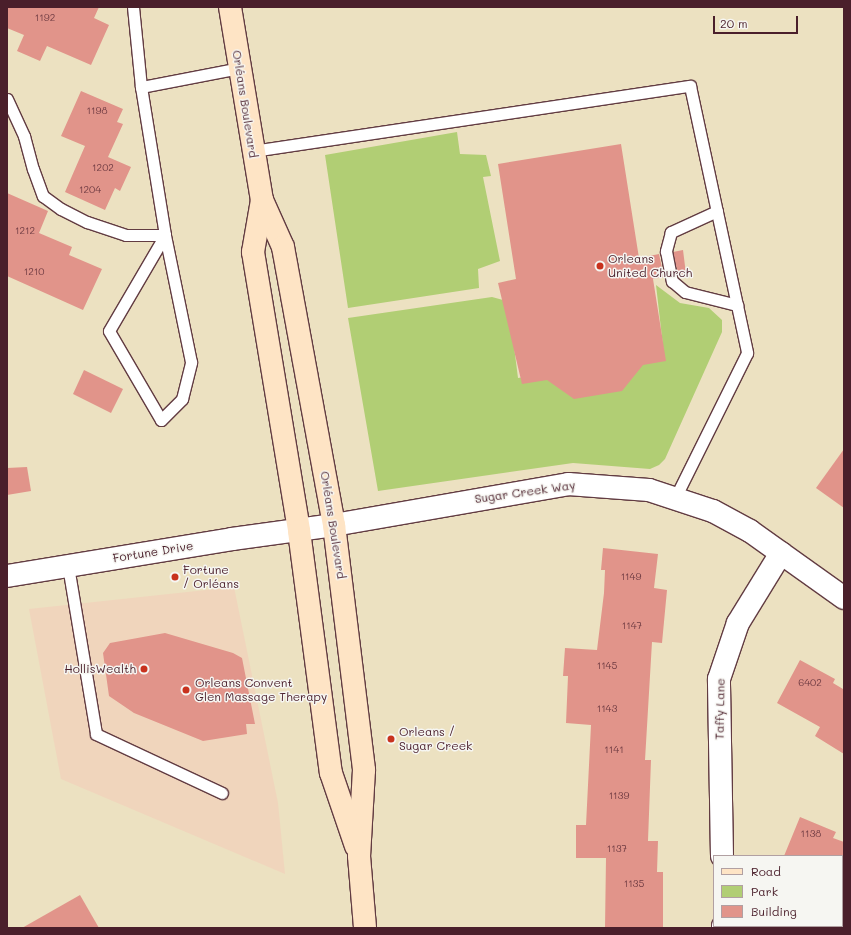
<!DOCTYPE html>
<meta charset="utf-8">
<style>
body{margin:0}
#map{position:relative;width:851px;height:935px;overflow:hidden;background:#ece1c1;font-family:Mali,sans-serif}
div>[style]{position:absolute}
.built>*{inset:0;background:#f0d5bc}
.green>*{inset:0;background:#b1ce74}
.building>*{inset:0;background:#e1948a}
.roads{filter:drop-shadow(1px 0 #623c42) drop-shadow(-1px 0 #623c42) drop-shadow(0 1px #623c42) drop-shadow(0 -1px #623c42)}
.lane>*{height:11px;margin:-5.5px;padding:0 5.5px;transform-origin:5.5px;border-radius:5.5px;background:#fff}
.street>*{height:22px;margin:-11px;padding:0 11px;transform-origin:11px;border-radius:11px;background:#fff}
.secondary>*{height:22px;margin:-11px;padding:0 11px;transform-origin:11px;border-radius:11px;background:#fee4c5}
.dots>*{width:11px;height:11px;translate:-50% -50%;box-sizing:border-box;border:2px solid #f6f6f2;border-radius:50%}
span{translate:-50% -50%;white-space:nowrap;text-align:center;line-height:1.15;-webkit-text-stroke:3px #f6f6f2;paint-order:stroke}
.number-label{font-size:10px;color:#703c43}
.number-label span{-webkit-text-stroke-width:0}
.street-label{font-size:12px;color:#4a1f2b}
.poi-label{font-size:12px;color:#4a1f2b}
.left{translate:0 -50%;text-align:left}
.right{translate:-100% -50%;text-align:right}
.frame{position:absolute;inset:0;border:8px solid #4a1f2b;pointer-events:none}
.legend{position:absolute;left:713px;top:855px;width:130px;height:72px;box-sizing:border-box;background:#f6f6f2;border:1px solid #b1a0a2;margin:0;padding:5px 7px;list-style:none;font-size:12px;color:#4a1f2b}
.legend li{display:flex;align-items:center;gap:8px;height:20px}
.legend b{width:20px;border:1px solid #b1a0a2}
.scale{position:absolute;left:713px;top:16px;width:85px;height:18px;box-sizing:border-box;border:2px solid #4a1f2b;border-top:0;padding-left:5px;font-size:12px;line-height:14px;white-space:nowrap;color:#4a1f2b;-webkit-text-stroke:3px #f6f6f2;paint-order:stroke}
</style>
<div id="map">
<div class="built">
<i style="clip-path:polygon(234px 587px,278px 803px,285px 874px,61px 779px,29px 609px)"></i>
</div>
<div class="green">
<i style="clip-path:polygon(457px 132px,460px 154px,486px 155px,491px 176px,483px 177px,500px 261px,478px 269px,479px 288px,348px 308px,325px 155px)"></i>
<i style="clip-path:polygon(656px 285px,680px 303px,709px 308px,722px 320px,722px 332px,665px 459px,659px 465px,650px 469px,573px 463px,378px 491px,348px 318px,492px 297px,503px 300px,508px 299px,518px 378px,664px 355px)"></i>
</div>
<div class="building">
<i style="clip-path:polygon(7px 7px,99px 7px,94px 18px,109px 25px,91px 65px,47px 46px,40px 61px,17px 51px,24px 35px,7px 28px)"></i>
<i style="clip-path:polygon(81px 91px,123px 109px,117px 122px,123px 124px,108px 157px,131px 167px,120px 191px,115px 188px,105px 210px,65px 192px,85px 146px,61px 136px)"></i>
<i style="clip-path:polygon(621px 144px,639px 258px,659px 254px,664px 277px,653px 279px,666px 361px,643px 365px,622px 391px,574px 399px,547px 380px,522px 384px,498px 283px,516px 279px,498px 164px)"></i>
<i style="clip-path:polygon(7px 193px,48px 211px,39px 233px,72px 247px,69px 255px,102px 269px,83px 310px,7px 276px)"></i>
<i style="clip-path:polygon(683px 250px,686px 274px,678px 275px,673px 252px)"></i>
<i style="clip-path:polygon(84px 370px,123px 389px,111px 413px,73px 394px)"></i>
<i style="clip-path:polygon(844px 449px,844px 508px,816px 488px)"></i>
<i style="clip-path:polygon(27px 467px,31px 491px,7px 495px,7px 468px)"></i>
<i style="clip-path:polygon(603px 548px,658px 554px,654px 588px,667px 590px,662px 643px,652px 642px,645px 760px,651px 760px,648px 841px,658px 841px,657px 872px,663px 872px,663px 928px,605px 928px,606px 858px,576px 858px,576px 825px,586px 825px,591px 725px,566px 723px,568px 676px,563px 676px,565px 648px,597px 650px,604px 593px,605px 570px,601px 570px)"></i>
<i style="clip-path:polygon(165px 633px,233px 653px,242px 658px,255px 724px,246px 724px,247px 734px,203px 741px,134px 713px,109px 696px,103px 653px,110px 643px)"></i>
<i style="clip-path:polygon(800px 660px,835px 679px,833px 683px,843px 689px,844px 687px,844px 754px,815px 736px,820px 727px,777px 703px)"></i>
<i style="clip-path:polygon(800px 817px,836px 832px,833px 838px,844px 842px,844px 856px,784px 856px)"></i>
<i style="clip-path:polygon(80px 895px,99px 928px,22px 928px)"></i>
</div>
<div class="roads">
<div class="lane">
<i style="left:141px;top:87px;width:101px;rotate:-10.9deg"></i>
<i style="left:7px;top:99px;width:41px;rotate:65.3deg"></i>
<i style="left:24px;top:136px;width:34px;rotate:75deg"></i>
<i style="left:33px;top:169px;width:29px;rotate:70deg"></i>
<i style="left:43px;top:196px;width:22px;rotate:36deg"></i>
<i style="left:61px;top:209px;width:29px;rotate:27deg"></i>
<i style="left:87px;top:222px;width:41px;rotate:18.4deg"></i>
<i style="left:126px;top:235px;width:39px"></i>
<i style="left:165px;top:235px;width:111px;rotate:120.3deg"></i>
<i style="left:109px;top:331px;width:103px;rotate:59.7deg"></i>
<i style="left:161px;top:420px;width:30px;rotate:-45deg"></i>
<i style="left:182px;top:399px;width:38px;rotate:-76deg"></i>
<i style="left:191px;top:362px;width:130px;rotate:-101.6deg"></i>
<i style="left:165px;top:235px;width:150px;rotate:-99.2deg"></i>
<i style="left:141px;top:87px;width:80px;rotate:-95.7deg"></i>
<i style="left:253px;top:151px;width:442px;rotate:-8.5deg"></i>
<i style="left:690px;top:86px;width:273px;rotate:77.9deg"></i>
<i style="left:747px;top:353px;width:162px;rotate:116.4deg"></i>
<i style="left:717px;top:211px;width:51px;rotate:155.5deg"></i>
<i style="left:671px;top:232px;width:20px;rotate:105deg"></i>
<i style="left:666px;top:251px;width:31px;rotate:79deg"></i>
<i style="left:672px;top:281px;width:17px;rotate:40deg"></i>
<i style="left:685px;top:292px;width:54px;rotate:14deg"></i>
<i style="left:68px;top:566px;width:170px;rotate:80.5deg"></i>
<i style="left:96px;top:734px;width:139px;rotate:25.1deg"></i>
</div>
<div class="street">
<i style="left:7px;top:576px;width:228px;rotate:-9.3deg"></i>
<i style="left:232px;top:539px;width:103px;rotate:-7.8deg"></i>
<i style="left:334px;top:525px;width:238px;rotate:-9.9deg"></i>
<i style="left:568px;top:484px;width:81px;rotate:4.2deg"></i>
<i style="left:649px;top:490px;width:67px;rotate:18.2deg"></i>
<i style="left:713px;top:511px;width:42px;rotate:28.4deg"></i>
<i style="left:750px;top:531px;width:115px;rotate:35.5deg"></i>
<i style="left:722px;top:856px;width:177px;rotate:-91deg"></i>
<i style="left:719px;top:679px;width:59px;rotate:-71.3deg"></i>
<i style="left:738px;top:623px;width:82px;rotate:-58.4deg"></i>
<i style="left:723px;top:926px;width:2px;rotate:90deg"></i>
</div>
<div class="secondary">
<i style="left:230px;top:7px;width:196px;rotate:80.6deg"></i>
<i style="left:262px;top:200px;width:51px;rotate:65.9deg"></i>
<i style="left:283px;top:247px;width:283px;rotate:79.6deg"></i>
<i style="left:334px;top:525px;width:247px;rotate:83deg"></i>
<i style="left:364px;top:770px;width:86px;rotate:93.3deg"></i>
<i style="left:359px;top:856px;width:72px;rotate:85.2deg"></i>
<i style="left:262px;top:200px;width:53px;rotate:99.8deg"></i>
<i style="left:253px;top:252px;width:283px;rotate:80.6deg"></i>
<i style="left:299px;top:531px;width:244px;rotate:82.5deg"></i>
<i style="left:331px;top:773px;width:77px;rotate:71.1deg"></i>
</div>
</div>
<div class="dots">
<i style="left:600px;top:266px;background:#c8321e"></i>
<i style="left:175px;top:577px;background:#c8321e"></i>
<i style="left:144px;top:669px;background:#c8321e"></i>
<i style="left:186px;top:690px;background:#c8321e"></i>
<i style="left:391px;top:739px;background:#c8321e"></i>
</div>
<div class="number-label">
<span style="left:45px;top:18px">1192</span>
<span style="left:97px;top:111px">1198</span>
<span style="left:103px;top:168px">1202</span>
<span style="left:90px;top:190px">1204</span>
<span style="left:25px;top:231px">1212</span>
<span style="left:34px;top:272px">1210</span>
<span style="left:631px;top:577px">1149</span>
<span style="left:632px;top:626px">1147</span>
<span style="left:607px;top:666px">1145</span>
<span style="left:810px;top:683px">6402</span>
<span style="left:607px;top:709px">1143</span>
<span style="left:614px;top:750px">1141</span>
<span style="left:619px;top:796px">1139</span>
<span style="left:811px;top:834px">1138</span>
<span style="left:617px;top:849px">1137</span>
<span style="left:634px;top:884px">1135</span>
</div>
<div class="street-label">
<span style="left:245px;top:104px;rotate:81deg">Orléans Boulevard</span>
<span style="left:525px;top:492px;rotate:-8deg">Sugar Creek Way</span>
<span style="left:333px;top:525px;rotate:81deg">Orléans Boulevard</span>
<span style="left:153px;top:552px;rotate:-9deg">Fortune Drive</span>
<span style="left:720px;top:709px;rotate:-89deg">Taffy Lane</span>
</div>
<div class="poi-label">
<span class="left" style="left:608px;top:266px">Orleans<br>United Church</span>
<span class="left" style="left:183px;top:577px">Fortune<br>/ Orléans</span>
<span class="right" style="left:136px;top:669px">HollisWealth</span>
<span class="left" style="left:195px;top:690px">Orleans Convent<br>Glen Massage Therapy</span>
<span class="left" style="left:399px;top:739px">Orleans /<br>Sugar Creek</span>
</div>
<div class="frame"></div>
<ul class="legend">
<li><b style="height:5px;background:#fee4c5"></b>Road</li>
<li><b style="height:11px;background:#b1ce74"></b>Park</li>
<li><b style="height:11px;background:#e1948a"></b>Building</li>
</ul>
<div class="scale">20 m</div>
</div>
